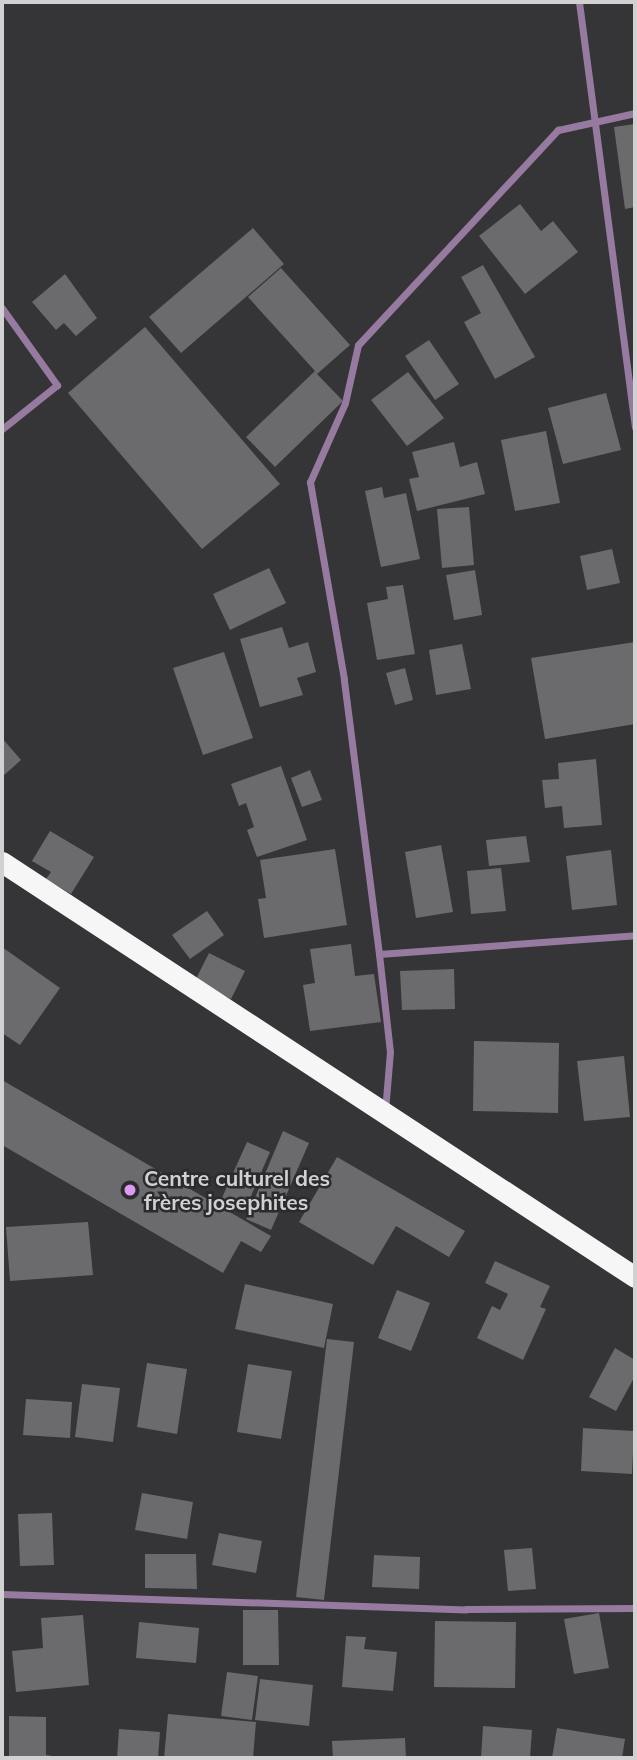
<!DOCTYPE html>
<meta charset="utf-8">
<style>
body{margin:0}
#map{position:relative;width:637px;height:1760px;overflow:hidden;background:#353436;font-family:Mulish,sans-serif}
div>[style]{position:absolute}
.building>*{inset:0;background:#6b6a6c}
.street>*{height:7px;margin:-3.5px;padding:0 3.5px;transform-origin:3.5px;border-radius:3.5px;background:#967a9f}
.highway>*{height:21px;margin:-10.5px;padding:0 10.5px;transform-origin:10.5px;border-radius:10.5px;background:#f6f6f6}
.dots>*{width:19px;height:19px;translate:-50% -50%;box-sizing:border-box;border:4px solid #2b2a2c;border-radius:50%}
span{translate:-50% -50%;white-space:nowrap;text-align:center;line-height:1.15;-webkit-text-stroke:5px #2b2a2c;paint-order:stroke}
.poi-label{font-size:21px;color:#d2d1d2;font-weight:700}
.left{translate:0 -50%;text-align:left}
.frame{position:absolute;inset:0;border:4px solid #d2d1d2;pointer-events:none}
</style>
<div id="map">
<div class="building">
<i style="clip-path:polygon(635px 124px,635px 207px,625px 209px,614px 127px)"></i>
<i style="clip-path:polygon(520px 204px,541px 231px,553px 221px,578px 252px,525px 294px,479px 236px)"></i>
<i style="clip-path:polygon(253px 228px,284px 264px,181px 353px,149px 317px)"></i>
<i style="clip-path:polygon(483px 265px,535px 357px,495px 379px,464px 322px,481px 313px,461px 277px)"></i>
<i style="clip-path:polygon(281px 268px,350px 345px,317px 374px,343px 401px,275px 467px,246px 437px,315px 371px,248px 297px)"></i>
<i style="clip-path:polygon(65px 274px,97px 318px,76px 336px,64px 323px,56px 330px,32px 302px)"></i>
<i style="clip-path:polygon(145px 327px,280px 484px,202px 549px,68px 393px)"></i>
<i style="clip-path:polygon(429px 340px,459px 384px,435px 400px,405px 356px)"></i>
<i style="clip-path:polygon(408px 372px,444px 418px,407px 446px,371px 400px)"></i>
<i style="clip-path:polygon(606px 393px,621px 450px,563px 464px,548px 408px)"></i>
<i style="clip-path:polygon(546px 431px,560px 503px,515px 511px,501px 440px)"></i>
<i style="clip-path:polygon(454px 442px,460px 467px,477px 462px,485px 494px,417px 511px,409px 479px,419px 477px,412px 452px)"></i>
<i style="clip-path:polygon(382px 487px,384px 498px,406px 493px,420px 559px,381px 567px,365px 491px)"></i>
<i style="clip-path:polygon(469px 507px,474px 565px,442px 568px,437px 509px)"></i>
<i style="clip-path:polygon(612px 549px,620px 583px,587px 590px,580px 556px)"></i>
<i style="clip-path:polygon(269px 568px,286px 603px,230px 630px,213px 594px)"></i>
<i style="clip-path:polygon(475px 570px,482px 615px,454px 620px,446px 575px)"></i>
<i style="clip-path:polygon(403px 585px,415px 654px,377px 660px,367px 603px,388px 599px,386px 587px)"></i>
<i style="clip-path:polygon(282px 627px,289px 648px,308px 642px,316px 672px,297px 678px,303px 695px,260px 707px,240px 639px)"></i>
<i style="clip-path:polygon(635px 642px,635px 724px,545px 739px,531px 658px)"></i>
<i style="clip-path:polygon(462px 644px,471px 689px,436px 695px,429px 650px)"></i>
<i style="clip-path:polygon(224px 652px,253px 738px,203px 755px,173px 668px)"></i>
<i style="clip-path:polygon(405px 668px,413px 700px,395px 705px,386px 673px)"></i>
<i style="clip-path:polygon(2px 738px,21px 760px,2px 777px)"></i>
<i style="clip-path:polygon(596px 759px,602px 825px,564px 828px,562px 806px,545px 808px,542px 780px,559px 779px,558px 763px)"></i>
<i style="clip-path:polygon(281px 766px,307px 840px,257px 857px,247px 830px,254px 827px,246px 803px,239px 806px,231px 784px)"></i>
<i style="clip-path:polygon(310px 770px,322px 800px,302px 807px,291px 778px)"></i>
<i style="clip-path:polygon(50px 831px,94px 857px,71px 894px,46px 879px,51px 872px,32px 861px)"></i>
<i style="clip-path:polygon(526px 836px,530px 862px,489px 866px,486px 840px)"></i>
<i style="clip-path:polygon(441px 845px,453px 912px,416px 918px,405px 852px)"></i>
<i style="clip-path:polygon(335px 849px,347px 925px,264px 938px,258px 899px,266px 898px,260px 860px)"></i>
<i style="clip-path:polygon(611px 850px,617px 905px,572px 910px,566px 856px)"></i>
<i style="clip-path:polygon(501px 868px,506px 911px,471px 914px,467px 871px)"></i>
<i style="clip-path:polygon(207px 911px,224px 935px,190px 959px,172px 935px)"></i>
<i style="clip-path:polygon(351px 944px,355px 976px,374px 974px,381px 1022px,310px 1031px,303px 985px,315px 983px,310px 949px)"></i>
<i style="clip-path:polygon(2px 947px,60px 988px,20px 1045px,2px 1033px)"></i>
<i style="clip-path:polygon(209px 953px,245px 971px,231px 999px,195px 981px)"></i>
<i style="clip-path:polygon(454px 969px,455px 1009px,402px 1010px,400px 971px)"></i>
<i style="clip-path:polygon(474px 1041px,559px 1043px,558px 1113px,473px 1111px)"></i>
<i style="clip-path:polygon(624px 1056px,630px 1117px,584px 1121px,577px 1061px)"></i>
<i style="clip-path:polygon(2px 1080px,271px 1236px,261px 1252px,241px 1241px,223px 1273px,2px 1145px)"></i>
<i style="clip-path:polygon(283px 1131px,309px 1143px,271px 1230px,246px 1219px)"></i>
<i style="clip-path:polygon(247px 1142px,270px 1152px,245px 1210px,221px 1200px)"></i>
<i style="clip-path:polygon(337px 1157px,465px 1231px,449px 1257px,396px 1226px,373px 1265px,299px 1222px)"></i>
<i style="clip-path:polygon(88px 1222px,93px 1275px,10px 1281px,6px 1227px)"></i>
<i style="clip-path:polygon(495px 1261px,550px 1286px,540px 1307px,546px 1309px,523px 1360px,477px 1338px,492px 1306px,500px 1310px,508px 1294px,485px 1283px)"></i>
<i style="clip-path:polygon(245px 1284px,333px 1304px,324px 1348px,235px 1329px)"></i>
<i style="clip-path:polygon(397px 1290px,430px 1303px,411px 1351px,378px 1338px)"></i>
<i style="clip-path:polygon(327px 1339px,354px 1342px,324px 1600px,296px 1597px)"></i>
<i style="clip-path:polygon(615px 1348px,635px 1360px,635px 1376px,616px 1411px,589px 1397px)"></i>
<i style="clip-path:polygon(147px 1363px,187px 1369px,177px 1434px,137px 1427px)"></i>
<i style="clip-path:polygon(248px 1364px,292px 1371px,281px 1439px,237px 1432px)"></i>
<i style="clip-path:polygon(82px 1384px,120px 1388px,113px 1442px,75px 1437px)"></i>
<i style="clip-path:polygon(26px 1399px,72px 1402px,70px 1438px,23px 1435px)"></i>
<i style="clip-path:polygon(583px 1428px,634px 1431px,632px 1474px,581px 1471px)"></i>
<i style="clip-path:polygon(142px 1493px,193px 1502px,187px 1539px,135px 1530px)"></i>
<i style="clip-path:polygon(52px 1513px,54px 1565px,20px 1566px,18px 1514px)"></i>
<i style="clip-path:polygon(219px 1533px,262px 1541px,256px 1573px,212px 1565px)"></i>
<i style="clip-path:polygon(532px 1548px,536px 1589px,508px 1591px,504px 1550px)"></i>
<i style="clip-path:polygon(145px 1554px,196px 1554px,197px 1589px,145px 1588px)"></i>
<i style="clip-path:polygon(374px 1555px,420px 1557px,419px 1589px,372px 1587px)"></i>
<i style="clip-path:polygon(243px 1610px,278px 1610px,279px 1665px,243px 1665px)"></i>
<i style="clip-path:polygon(599px 1613px,609px 1668px,574px 1674px,564px 1619px)"></i>
<i style="clip-path:polygon(83px 1615px,89px 1685px,16px 1692px,12px 1651px,43px 1648px,41px 1618px)"></i>
<i style="clip-path:polygon(435px 1621px,516px 1622px,515px 1688px,434px 1687px)"></i>
<i style="clip-path:polygon(139px 1622px,199px 1628px,196px 1663px,136px 1658px)"></i>
<i style="clip-path:polygon(346px 1636px,366px 1637px,364px 1649px,397px 1652px,393px 1691px,342px 1687px)"></i>
<i style="clip-path:polygon(227px 1672px,258px 1676px,252px 1720px,221px 1716px)"></i>
<i style="clip-path:polygon(260px 1679px,313px 1685px,309px 1726px,255px 1720px)"></i>
<i style="clip-path:polygon(168px 1714px,256px 1722px,253px 1758px,164px 1758px)"></i>
<i style="clip-path:polygon(9px 1716px,46px 1717px,46px 1755px,64px 1758px,9px 1758px)"></i>
<i style="clip-path:polygon(483px 1726px,532px 1730px,530px 1758px,481px 1758px)"></i>
<i style="clip-path:polygon(557px 1728px,625px 1739px,622px 1758px,552px 1758px)"></i>
<i style="clip-path:polygon(119px 1729px,160px 1732px,158px 1758px,117px 1758px)"></i>
<i style="clip-path:polygon(405px 1738px,406px 1758px,333px 1758px,332px 1741px)"></i>
</div>
<div class="street">
<i style="left:579px;top:2px;width:429px;rotate:82.5deg"></i>
<i style="left:2px;top:308px;width:95px;rotate:54.5deg"></i>
<i style="left:57px;top:385px;width:70px;rotate:141.3deg"></i>
<i style="left:379px;top:954px;width:257px;rotate:-4.2deg"></i>
<i style="left:385px;top:1111px;width:59px;rotate:-85.2deg"></i>
<i style="left:390px;top:1052px;width:99px;rotate:-96.4deg"></i>
<i style="left:379px;top:954px;width:277px;rotate:-97.3deg"></i>
<i style="left:344px;top:679px;width:200px;rotate:-99.8deg"></i>
<i style="left:310px;top:482px;width:86px;rotate:-66.1deg"></i>
<i style="left:345px;top:403px;width:59px;rotate:-77.4deg"></i>
<i style="left:358px;top:345px;width:294px;rotate:-47.1deg"></i>
<i style="left:558px;top:130px;width:79px;rotate:-12.4deg"></i>
<i style="left:2px;top:1594px;width:464px;rotate:1.9deg"></i>
<i style="left:466px;top:1609px;width:169px;rotate:-0.3deg"></i>
</div>
<div class="highway">
<i style="left:2px;top:862px;width:757px;rotate:33.25deg"></i>
</div>
<div class="dots">
<i style="left:130px;top:1190px;background:#dd99f3"></i>
</div>
<div class="poi-label">
<span class="left" style="left:144px;top:1190px">Centre culturel des<br>frères josephites</span>
</div>
<div class="frame"></div>
</div>
